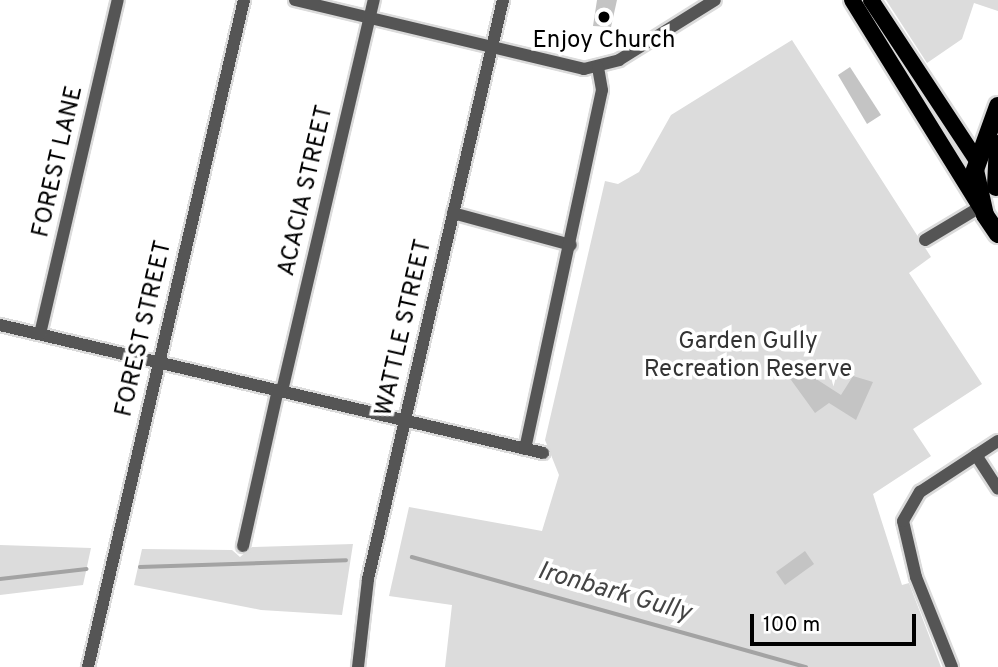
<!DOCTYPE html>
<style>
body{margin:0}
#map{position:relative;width:998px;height:667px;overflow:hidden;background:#fff;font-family:Overpass,sans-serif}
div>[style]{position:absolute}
.green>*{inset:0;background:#dcdcdc}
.stream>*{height:3.5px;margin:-1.75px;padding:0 1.75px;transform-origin:1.75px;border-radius:1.75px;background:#a3a3a3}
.building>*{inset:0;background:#c4c4c4}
.roads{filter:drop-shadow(2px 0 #dbdbdb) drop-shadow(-2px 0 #dbdbdb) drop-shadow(0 2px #dbdbdb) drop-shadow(0 -2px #dbdbdb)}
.minor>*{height:12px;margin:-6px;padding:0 6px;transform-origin:6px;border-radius:6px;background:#555}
.major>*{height:16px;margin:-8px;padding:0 8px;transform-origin:8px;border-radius:8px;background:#000}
.highway>*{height:18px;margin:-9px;padding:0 9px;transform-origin:9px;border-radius:9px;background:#000}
.dots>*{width:19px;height:19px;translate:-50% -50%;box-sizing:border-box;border:4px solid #fff;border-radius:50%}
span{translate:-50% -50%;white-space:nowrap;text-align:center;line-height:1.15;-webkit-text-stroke:7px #fff;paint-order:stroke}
.poi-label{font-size:24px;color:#000}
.street-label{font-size:24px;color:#000}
.park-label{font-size:24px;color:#333}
.water-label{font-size:26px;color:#444;font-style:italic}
.scale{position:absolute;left:750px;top:614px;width:166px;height:32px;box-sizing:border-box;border:4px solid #000;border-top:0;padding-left:9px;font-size:21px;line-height:24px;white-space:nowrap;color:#000;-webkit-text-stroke:5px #fff;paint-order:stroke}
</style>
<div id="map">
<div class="green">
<i style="clip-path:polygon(886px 0,998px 0,998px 11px,974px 3px,962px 39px,927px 63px)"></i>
<i style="clip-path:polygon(792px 40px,931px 257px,909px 273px,982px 384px,913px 429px,931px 456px,873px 494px,902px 585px,909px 583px,941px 667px,445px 667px,452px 605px,389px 596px,409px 507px,542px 531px,559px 475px,545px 440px,605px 181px,618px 184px,639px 172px,671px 115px)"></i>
<i style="clip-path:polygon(353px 544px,342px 615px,261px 610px,134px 585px,142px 549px,232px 550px,240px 557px,252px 547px)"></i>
<i style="clip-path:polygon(0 545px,91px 548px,83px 585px,0 595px)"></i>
</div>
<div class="stream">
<i style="left:412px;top:557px;width:409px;rotate:15.6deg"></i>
<i style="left:140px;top:567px;width:206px;rotate:-1.9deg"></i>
<i style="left:0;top:579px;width:87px;rotate:-6.6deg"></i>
</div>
<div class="building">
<i style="clip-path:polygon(597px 0,617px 0,611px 27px,593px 26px)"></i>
<i style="clip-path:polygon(850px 67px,881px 115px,867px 124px,838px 75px)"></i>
<i style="clip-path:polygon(796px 366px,841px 395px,853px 376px,873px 382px,856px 420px,829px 403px,815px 413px,786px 373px)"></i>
<i style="clip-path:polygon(805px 551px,814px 564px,785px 585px,776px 572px)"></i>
</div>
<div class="roads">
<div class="minor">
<i style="left:295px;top:0;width:297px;rotate:13.4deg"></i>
<i style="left:584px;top:69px;width:36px;rotate:-14deg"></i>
<i style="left:619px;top:60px;width:113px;rotate:-32deg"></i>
<i style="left:453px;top:213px;width:122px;rotate:15.2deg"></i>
<i style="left:925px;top:240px;width:64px;rotate:-31deg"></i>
<i style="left:0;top:325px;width:558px;rotate:13.26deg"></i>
<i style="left:40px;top:334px;width:343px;rotate:-76.9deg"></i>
<i style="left:282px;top:391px;width:402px;rotate:-76.8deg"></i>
<i style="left:525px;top:449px;width:367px;rotate:-77.9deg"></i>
<i style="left:602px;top:90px;width:23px;rotate:-100deg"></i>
<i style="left:976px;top:455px;width:40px;rotate:57.1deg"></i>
<i style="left:243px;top:546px;width:160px;rotate:-77.4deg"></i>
<i style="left:88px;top:667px;width:685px;rotate:-76.84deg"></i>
<i style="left:358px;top:667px;width:89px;rotate:-83.5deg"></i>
<i style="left:368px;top:579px;width:595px;rotate:-76.88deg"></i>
<i style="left:952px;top:667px;width:97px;rotate:-111.8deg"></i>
<i style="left:916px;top:577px;width:57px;rotate:-103.1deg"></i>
<i style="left:903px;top:521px;width:34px;rotate:-60deg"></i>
<i style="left:920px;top:492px;width:93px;rotate:-33.2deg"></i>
</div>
<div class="major">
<i style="left:852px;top:0;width:247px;rotate:58.2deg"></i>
<i style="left:871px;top:0;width:191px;rotate:56.6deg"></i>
</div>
<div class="highway">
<i style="left:998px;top:106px;width:68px;rotate:109.8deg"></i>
<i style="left:975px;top:170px;width:46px;rotate:77.5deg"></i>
<i style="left:985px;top:215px;width:23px;rotate:56deg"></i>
<i style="left:996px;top:187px;width:43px;rotate:-87.3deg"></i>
</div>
</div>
<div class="dots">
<i style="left:604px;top:17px;background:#000"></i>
</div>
<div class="poi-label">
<span style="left:604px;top:42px">Enjoy Church</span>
</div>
<div class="street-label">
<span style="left:59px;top:162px;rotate:-77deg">FOREST LANE</span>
<span style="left:307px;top:191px;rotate:-77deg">ACACIA STREET</span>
<span style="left:405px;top:328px;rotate:-77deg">WATTLE STREET</span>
<span style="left:145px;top:329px;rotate:-77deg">FOREST STREET</span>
</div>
<div class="park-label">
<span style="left:748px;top:357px">Garden Gully<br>Recreation Reserve</span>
</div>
<div class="water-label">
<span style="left:614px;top:593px;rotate:16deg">Ironbark Gully</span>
</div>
<div class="scale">100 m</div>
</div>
